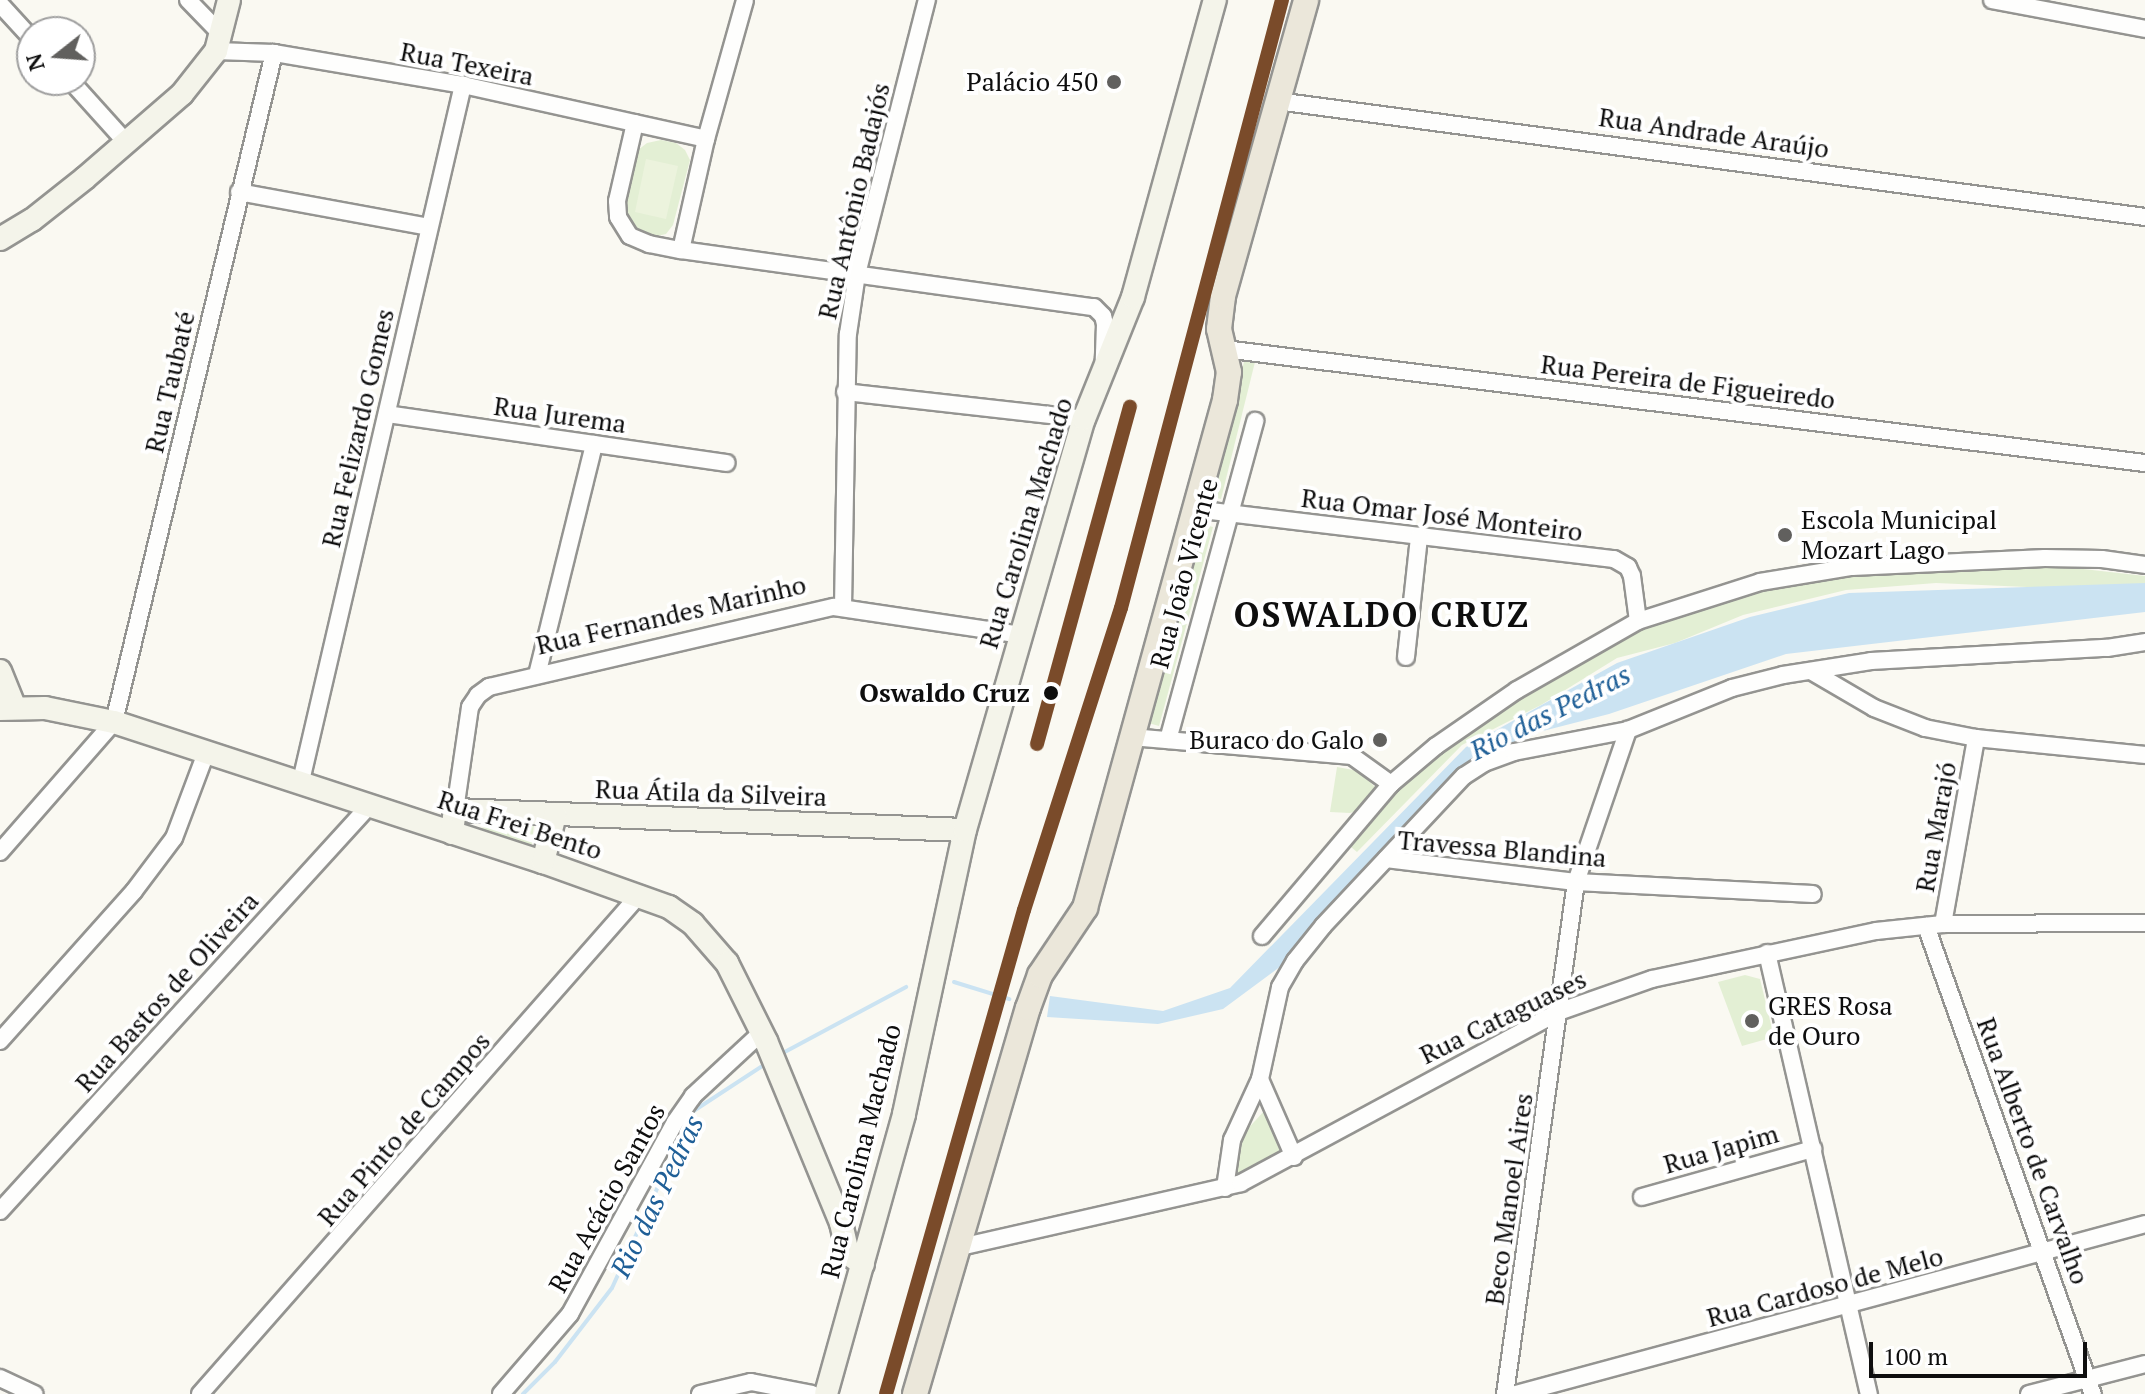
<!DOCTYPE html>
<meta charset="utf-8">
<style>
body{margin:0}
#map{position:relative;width:2145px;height:1394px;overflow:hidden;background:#faf9f2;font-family:"PT Serif",serif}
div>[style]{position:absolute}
.green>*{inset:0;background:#e3efd4}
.pitch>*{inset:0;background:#ecf3dd}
.water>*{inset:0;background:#cbe3f2}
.stream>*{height:4px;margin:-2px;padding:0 2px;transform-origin:2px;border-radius:2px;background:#cbe3f2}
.roads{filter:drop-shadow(2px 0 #949491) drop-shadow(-2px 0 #949491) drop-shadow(0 2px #949491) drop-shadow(0 -2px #949491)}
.street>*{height:16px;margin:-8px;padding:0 8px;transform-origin:8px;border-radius:8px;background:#fefefd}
.secondary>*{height:22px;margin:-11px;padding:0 11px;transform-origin:11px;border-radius:11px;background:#f4f4ea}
.primary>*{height:24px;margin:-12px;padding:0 12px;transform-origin:12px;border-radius:12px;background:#ebe7da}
.rail-1>*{height:14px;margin:-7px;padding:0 7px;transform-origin:7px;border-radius:7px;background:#7a4b2a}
.dots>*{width:22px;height:22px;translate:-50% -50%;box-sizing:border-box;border:4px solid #fff;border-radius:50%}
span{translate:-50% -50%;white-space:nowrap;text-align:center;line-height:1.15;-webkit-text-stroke:8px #fff;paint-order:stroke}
.street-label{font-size:26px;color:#0e0e0e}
.poi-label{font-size:26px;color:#0e0e0e}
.right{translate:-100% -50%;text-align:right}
.left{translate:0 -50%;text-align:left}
.stop-label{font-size:26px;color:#0e0e0e;font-weight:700}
.water-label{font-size:28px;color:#1f5f97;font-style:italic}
.district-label{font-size:34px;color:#0e0e0e;font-weight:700;letter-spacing:2px}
.north{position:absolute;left:16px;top:16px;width:80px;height:80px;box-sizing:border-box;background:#fff;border:2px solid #9f9f9f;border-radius:50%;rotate:253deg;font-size:22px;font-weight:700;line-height:32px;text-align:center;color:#0e0e0e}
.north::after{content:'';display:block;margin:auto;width:28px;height:36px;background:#61605e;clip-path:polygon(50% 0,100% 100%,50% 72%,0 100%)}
.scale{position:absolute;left:1869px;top:1342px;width:218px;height:36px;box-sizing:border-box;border:4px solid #0e0e0e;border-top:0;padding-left:10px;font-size:24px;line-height:28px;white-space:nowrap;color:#0e0e0e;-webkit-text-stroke:6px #fff;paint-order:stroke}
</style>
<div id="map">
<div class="green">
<i style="clip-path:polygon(661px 140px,676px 143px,685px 150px,690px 160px,673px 225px,666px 234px,653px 237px,638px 234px,623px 216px,638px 150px,647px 143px)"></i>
<i style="clip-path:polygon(1244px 362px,1255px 362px,1221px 499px,1207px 495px)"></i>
<i style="clip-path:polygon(1201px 524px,1213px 527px,1159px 726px,1145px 722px)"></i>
<i style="clip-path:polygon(2057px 566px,2145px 576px,2145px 598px,2123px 600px,2027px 587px,1936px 583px,1846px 590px,1743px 615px,1675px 643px,1617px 658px,1541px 705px,1462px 745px,1357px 852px,1340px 838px,1453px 736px,1640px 625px,1740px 596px,1853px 571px)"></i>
<i style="clip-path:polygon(1337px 767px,1359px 771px,1375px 787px,1375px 794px,1363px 809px,1350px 813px,1330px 812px)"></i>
<i style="clip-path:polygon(534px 825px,531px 851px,475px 828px)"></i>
<i style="clip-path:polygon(1745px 975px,1760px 979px,1774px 1037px,1742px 1046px,1718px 982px)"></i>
<i style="clip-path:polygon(1265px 1110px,1280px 1150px,1246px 1175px,1233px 1177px,1233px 1145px)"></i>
</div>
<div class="pitch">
<i style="clip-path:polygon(646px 159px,678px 166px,666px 219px,635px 212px)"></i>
</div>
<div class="water">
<i style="clip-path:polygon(2145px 583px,2145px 612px,1786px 654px,1609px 714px,1539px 732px,1461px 770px,1285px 963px,1223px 1009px,1158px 1024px,1047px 1017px,1050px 996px,1163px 1011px,1230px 988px,1466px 747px,1617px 663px,1750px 617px,1849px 593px)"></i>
</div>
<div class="stream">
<i style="left:954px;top:982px;width:58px;rotate:17.2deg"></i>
<i style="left:781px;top:1054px;width:142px;rotate:-28.2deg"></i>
<i style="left:523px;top:1394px;width:45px;rotate:-45deg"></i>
<i style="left:555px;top:1362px;width:93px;rotate:-52.4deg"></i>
<i style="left:612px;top:1288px;width:193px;rotate:-65.6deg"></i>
<i style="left:692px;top:1112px;width:90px;rotate:-33.2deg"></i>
</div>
<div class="roads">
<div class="street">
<i style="left:188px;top:0;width:47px;rotate:45.9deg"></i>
<i style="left:1992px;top:0;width:156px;rotate:10.7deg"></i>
<i style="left:0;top:4px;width:47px;rotate:47.6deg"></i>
<i style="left:216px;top:51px;width:58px;rotate:2deg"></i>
<i style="left:274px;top:53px;width:192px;rotate:9.6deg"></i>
<i style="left:463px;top:85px;width:249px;rotate:12.5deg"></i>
<i style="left:70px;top:80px;width:82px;rotate:48deg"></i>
<i style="left:1277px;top:101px;width:876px;rotate:7.61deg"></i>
<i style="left:635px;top:123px;width:80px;rotate:103deg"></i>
<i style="left:617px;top:201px;width:16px;rotate:86deg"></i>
<i style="left:618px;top:217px;width:22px;rotate:58deg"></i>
<i style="left:630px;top:236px;width:21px;rotate:23deg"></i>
<i style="left:649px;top:244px;width:33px;rotate:11deg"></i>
<i style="left:681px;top:250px;width:417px;rotate:7.9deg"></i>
<i style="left:1094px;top:307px;width:13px;rotate:45deg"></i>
<i style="left:1103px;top:316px;width:8px;rotate:76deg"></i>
<i style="left:1105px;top:324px;width:36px;rotate:92deg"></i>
<i style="left:239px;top:192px;width:193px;rotate:10.4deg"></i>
<i style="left:681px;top:250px;width:114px;rotate:-77.3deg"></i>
<i style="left:706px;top:139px;width:144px;rotate:-74.3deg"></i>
<i style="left:1224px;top:349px;width:928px;rotate:7.06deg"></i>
<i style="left:845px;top:392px;width:241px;rotate:6.4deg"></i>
<i style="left:387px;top:414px;width:343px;rotate:8.2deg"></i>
<i style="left:1194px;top:509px;width:423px;rotate:6.8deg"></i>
<i style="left:1614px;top:559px;width:16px;rotate:30deg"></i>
<i style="left:1628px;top:567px;width:10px;rotate:66deg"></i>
<i style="left:1632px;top:576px;width:45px;rotate:82.4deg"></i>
<i style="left:843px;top:607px;width:273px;rotate:-89deg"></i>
<i style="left:848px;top:334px;width:61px;rotate:-81.5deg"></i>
<i style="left:857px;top:274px;width:283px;rotate:-75.7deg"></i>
<i style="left:1406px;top:657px;width:121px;rotate:-83.8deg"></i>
<i style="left:1811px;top:671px;width:73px;rotate:30.4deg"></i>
<i style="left:1874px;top:708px;width:55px;rotate:21.4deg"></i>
<i style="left:1925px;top:728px;width:52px;rotate:11.1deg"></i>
<i style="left:1976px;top:738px;width:170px;rotate:5.7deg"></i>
<i style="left:537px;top:675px;width:238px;rotate:-76.1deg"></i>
<i style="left:1131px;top:737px;width:222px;rotate:4.9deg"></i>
<i style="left:1352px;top:756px;width:48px;rotate:35.7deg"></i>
<i style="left:1168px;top:740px;width:331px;rotate:-74.7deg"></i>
<i style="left:301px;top:781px;width:715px;rotate:-76.9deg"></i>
<i style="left:455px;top:810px;width:104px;rotate:-81.7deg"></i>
<i style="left:470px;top:707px;width:14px;rotate:-56deg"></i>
<i style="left:478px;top:695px;width:14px;rotate:-36deg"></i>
<i style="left:489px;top:687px;width:354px;rotate:-13.1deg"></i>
<i style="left:834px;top:607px;width:189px;rotate:8.5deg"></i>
<i style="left:0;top:852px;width:173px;rotate:-48.8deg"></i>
<i style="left:114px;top:722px;width:688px;rotate:-76.55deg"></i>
<i style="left:1386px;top:859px;width:191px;rotate:6.9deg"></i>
<i style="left:1576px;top:882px;width:237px;rotate:2.9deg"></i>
<i style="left:1943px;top:924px;width:189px;rotate:-79.9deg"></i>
<i style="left:1926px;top:926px;width:497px;rotate:70.4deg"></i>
<i style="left:1262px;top:936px;width:199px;rotate:-49.7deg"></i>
<i style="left:1391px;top:784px;width:59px;rotate:-40.2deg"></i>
<i style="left:1436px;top:746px;width:98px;rotate:-34.7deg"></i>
<i style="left:1517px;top:690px;width:139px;rotate:-29.7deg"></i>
<i style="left:1638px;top:621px;width:128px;rotate:-17.7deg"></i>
<i style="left:1760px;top:582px;width:93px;rotate:-9.3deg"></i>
<i style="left:1852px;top:567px;width:193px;rotate:-2.7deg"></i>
<i style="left:2045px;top:558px;width:57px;rotate:1deg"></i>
<i style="left:2102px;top:559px;width:43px;rotate:7.9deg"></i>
<i style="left:1767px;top:953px;width:453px;rotate:77deg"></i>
<i style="left:0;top:1041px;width:201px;rotate:-48.2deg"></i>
<i style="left:134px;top:891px;width:66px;rotate:-53deg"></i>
<i style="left:174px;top:838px;width:91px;rotate:-69.4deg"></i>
<i style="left:1294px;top:1157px;width:85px;rotate:-113.6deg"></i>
<i style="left:1260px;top:1079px;width:94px;rotate:-77.7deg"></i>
<i style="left:1280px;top:987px;width:30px;rotate:-60deg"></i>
<i style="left:1295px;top:961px;width:45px;rotate:-51.3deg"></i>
<i style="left:1323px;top:926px;width:206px;rotate:-46.8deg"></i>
<i style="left:1464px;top:776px;width:24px;rotate:-33deg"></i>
<i style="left:1484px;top:763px;width:32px;rotate:-20deg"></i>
<i style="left:1514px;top:752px;width:116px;rotate:-10.9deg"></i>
<i style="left:1225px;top:1188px;width:49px;rotate:-81.7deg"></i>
<i style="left:1232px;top:1140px;width:67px;rotate:-65.3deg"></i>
<i style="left:1642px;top:1197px;width:178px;rotate:-15.7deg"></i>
<i style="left:0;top:1211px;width:549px;rotate:-47.66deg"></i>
<i style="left:956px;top:1248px;width:292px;rotate:-12.8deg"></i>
<i style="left:1241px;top:1183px;width:363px;rotate:-28.3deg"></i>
<i style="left:1561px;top:1011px;width:96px;rotate:-19.4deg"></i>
<i style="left:1652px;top:979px;width:229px;rotate:-12.1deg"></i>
<i style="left:1876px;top:931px;width:67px;rotate:-6deg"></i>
<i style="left:1943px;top:924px;width:202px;rotate:-0.3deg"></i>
<i style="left:0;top:1378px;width:38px;rotate:25deg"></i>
<i style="left:200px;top:1394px;width:666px;rotate:-48.65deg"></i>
<i style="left:501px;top:1394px;width:106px;rotate:-49.2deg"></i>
<i style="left:570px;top:1314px;width:219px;rotate:-61.3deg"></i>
<i style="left:675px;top:1122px;width:32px;rotate:-55deg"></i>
<i style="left:693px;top:1096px;width:94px;rotate:-42.8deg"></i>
<i style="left:700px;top:1394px;width:52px;rotate:-13.2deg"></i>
<i style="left:751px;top:1382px;width:62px;rotate:11.1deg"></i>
<i style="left:1505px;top:1394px;width:517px;rotate:-82.11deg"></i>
<i style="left:1576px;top:882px;width:161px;rotate:-71.1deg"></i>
<i style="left:1628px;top:730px;width:112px;rotate:-22deg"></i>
<i style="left:1732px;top:688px;width:53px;rotate:-14.3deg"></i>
<i style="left:1783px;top:675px;width:89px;rotate:-9deg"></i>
<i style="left:1871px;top:661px;width:236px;rotate:-3.2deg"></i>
<i style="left:2107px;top:648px;width:38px;rotate:-9deg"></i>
<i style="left:1516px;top:1394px;width:652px;rotate:-15.12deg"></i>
<i style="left:2029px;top:1394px;width:120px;rotate:-14.5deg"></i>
</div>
<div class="secondary">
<i style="left:0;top:239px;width:37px;rotate:-31deg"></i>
<i style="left:32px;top:220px;width:68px;rotate:-38.4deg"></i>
<i style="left:85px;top:178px;width:128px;rotate:-40.9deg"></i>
<i style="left:182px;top:94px;width:55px;rotate:-51.7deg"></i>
<i style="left:216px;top:51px;width:53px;rotate:-75.7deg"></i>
<i style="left:0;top:671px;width:40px;rotate:68deg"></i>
<i style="left:0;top:709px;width:45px;rotate:-1.3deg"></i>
<i style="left:45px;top:708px;width:70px;rotate:11.5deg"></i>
<i style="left:114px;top:722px;width:451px;rotate:18.1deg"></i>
<i style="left:543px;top:862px;width:134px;rotate:19.7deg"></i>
<i style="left:669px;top:907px;width:29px;rotate:35deg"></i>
<i style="left:693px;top:924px;width:52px;rotate:48.9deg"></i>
<i style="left:727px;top:963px;width:87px;rotate:63.4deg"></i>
<i style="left:766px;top:1041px;width:197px;rotate:67.6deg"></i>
<i style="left:841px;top:1223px;width:32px;rotate:77deg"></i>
<i style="left:848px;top:1254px;width:18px;rotate:34deg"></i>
<i style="left:452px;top:833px;width:23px;rotate:-83deg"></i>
<i style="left:455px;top:810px;width:510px;rotate:2.25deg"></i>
<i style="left:543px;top:862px;width:49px;rotate:-75.7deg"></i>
<i style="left:826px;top:1394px;width:291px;rotate:-74.4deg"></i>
<i style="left:904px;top:1114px;width:290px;rotate:-77.9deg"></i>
<i style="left:965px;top:830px;width:428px;rotate:-73.9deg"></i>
<i style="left:1084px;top:419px;width:131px;rotate:-68.1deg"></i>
<i style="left:1133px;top:297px;width:308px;rotate:-74.6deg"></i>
</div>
<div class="primary">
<i style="left:915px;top:1394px;width:402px;rotate:-73.7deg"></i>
<i style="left:1028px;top:1008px;width:35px;rotate:-70deg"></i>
<i style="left:1040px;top:975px;width:81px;rotate:-56.1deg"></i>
<i style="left:1085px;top:908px;width:527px;rotate:-74.59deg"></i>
<i style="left:1225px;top:400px;width:28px;rotate:-82deg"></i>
<i style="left:1229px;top:372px;width:44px;rotate:-103.1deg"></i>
<i style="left:1219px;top:329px;width:33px;rotate:-83deg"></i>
<i style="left:1223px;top:296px;width:307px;rotate:-74.3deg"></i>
</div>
</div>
<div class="rail-1">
<i style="left:1037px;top:744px;width:350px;rotate:-74.6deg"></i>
<i style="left:886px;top:1394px;width:503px;rotate:-74.09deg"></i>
<i style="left:1024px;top:910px;width:317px;rotate:-72.2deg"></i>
<i style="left:1121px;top:608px;width:629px;rotate:-75.17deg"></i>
</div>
<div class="dots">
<i style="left:1114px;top:82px;background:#61605e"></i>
<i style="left:1785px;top:535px;background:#61605e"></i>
<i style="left:1051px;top:693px;background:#0e0e0e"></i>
<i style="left:1380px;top:740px;background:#61605e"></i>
<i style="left:1752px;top:1021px;background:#61605e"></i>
</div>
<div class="street-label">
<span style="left:467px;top:64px;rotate:11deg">Rua Texeira</span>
<span style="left:1714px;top:133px;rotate:8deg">Rua Andrade Araújo</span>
<span style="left:854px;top:201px;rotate:-77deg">Rua Antônio Badajós</span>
<span style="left:170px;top:382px;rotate:-77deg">Rua Taubaté</span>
<span style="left:1688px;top:382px;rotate:7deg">Rua Pereira de Figueiredo</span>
<span style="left:560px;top:415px;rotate:8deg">Rua Jurema</span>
<span style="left:358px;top:428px;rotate:-77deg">Rua Felizardo Gomes</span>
<span style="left:1442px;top:515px;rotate:7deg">Rua Omar José Monteiro</span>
<span style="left:1026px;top:523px;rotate:-73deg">Rua Carolina Machado</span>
<span style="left:1184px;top:573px;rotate:-75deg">Rua João Vicente</span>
<span style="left:671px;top:615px;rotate:-13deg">Rua Fernandes Marinho</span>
<span style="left:711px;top:793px;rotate:2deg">Rua Átila da Silveira</span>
<span style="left:520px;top:825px;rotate:18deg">Rua Frei Bento</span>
<span style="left:1936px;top:827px;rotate:-80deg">Rua Marajó</span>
<span style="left:1502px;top:849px;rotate:5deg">Travessa Blandina</span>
<span style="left:167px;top:992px;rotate:-48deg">Rua Bastos de Oliveira</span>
<span style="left:1503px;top:1017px;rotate:-26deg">Rua Cataguases</span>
<span style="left:404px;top:1129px;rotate:-49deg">Rua Pinto de Campos</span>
<span style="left:1721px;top:1149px;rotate:-16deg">Rua Japim</span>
<span style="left:861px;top:1151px;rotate:-76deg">Rua Carolina Machado</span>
<span style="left:2033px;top:1151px;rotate:70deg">Rua Alberto de Carvalho</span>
<span style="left:607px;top:1198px;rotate:-61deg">Rua Acácio Santos</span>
<span style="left:1509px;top:1199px;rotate:-82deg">Beco Manoel Aires</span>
<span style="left:1825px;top:1287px;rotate:-15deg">Rua Cardoso de Melo</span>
</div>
<div class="poi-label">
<span class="right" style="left:1098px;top:82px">Palácio 450</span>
<span class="left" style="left:1801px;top:535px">Escola Municipal<br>Mozart Lago</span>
<span class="right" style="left:1364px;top:740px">Buraco do Galo</span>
<span class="left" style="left:1768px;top:1021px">GRES Rosa<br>de Ouro</span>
</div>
<div class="stop-label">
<span class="right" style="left:1030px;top:693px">Oswaldo Cruz</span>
</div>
<div class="water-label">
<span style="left:1550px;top:712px;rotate:-27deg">Rio das Pedras</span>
<span style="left:657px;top:1196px;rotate:-64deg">Rio das Pedras</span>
</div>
<div class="district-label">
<span style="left:1382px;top:615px">OSWALDO CRUZ</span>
</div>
<div class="north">N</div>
<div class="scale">100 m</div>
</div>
